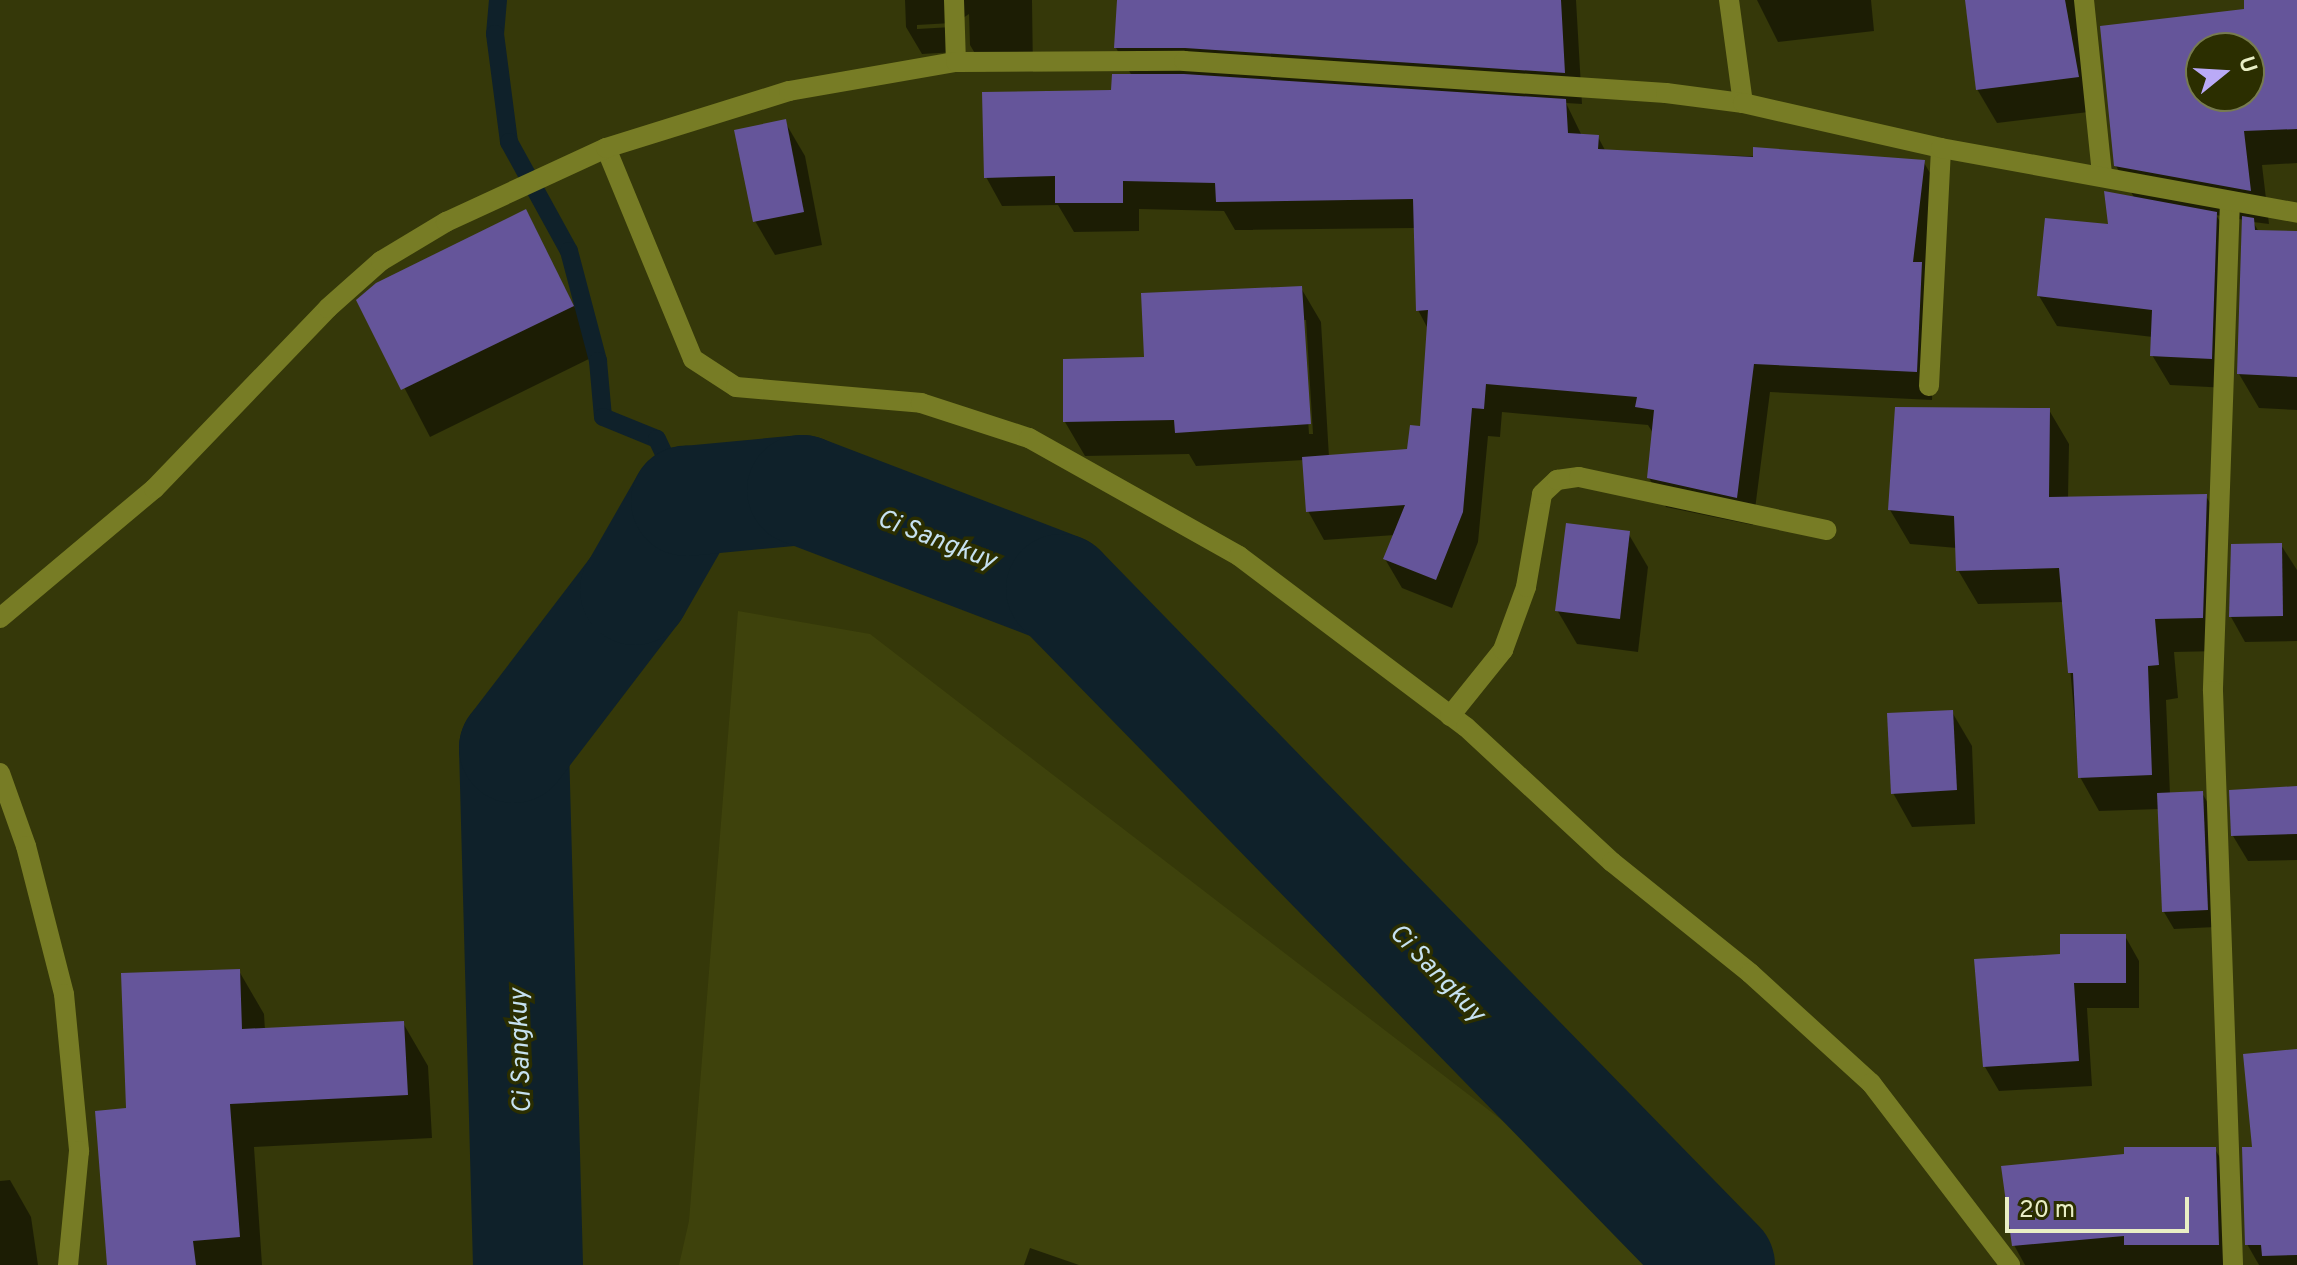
<!DOCTYPE html>
<style>
body{margin:0}
#map{position:relative;width:2297px;height:1265px;overflow:hidden;background:#353809;font-family:Overpass,sans-serif}
div>[style]{position:absolute}
.built>*{inset:0;background:#3e420c}
.shadow>*{inset:0;background:#0007}
.stream>*{height:18px;margin:-9px;padding:0 9px;transform-origin:9px;border-radius:9px;background:#0f212a}
.river>*{height:110px;margin:-55px;padding:0 55px;transform-origin:55px;border-radius:55px;background:#0f212a}
.building>*{inset:0;background:#65559a}
.service>*{height:20px;margin:-10px;padding:0 10px;transform-origin:10px;border-radius:10px;background:#777c25}
.minor>*{height:20px;margin:-10px;padding:0 10px;transform-origin:10px;border-radius:10px;background:#777c25}
span{translate:-50% -50%;white-space:nowrap;text-align:center;line-height:1.15;-webkit-text-stroke:7px #2b2e00;paint-order:stroke}
.water-label{font-size:26px;color:#c6e1f0;font-style:italic}
.north{position:absolute;left:2185px;top:32px;width:80px;height:80px;box-sizing:border-box;background:#2b2e00;border:2px solid #777b4f;border-radius:50%;rotate:72deg;font-size:22px;font-weight:700;line-height:32px;text-align:center;color:#e9eec5}
.north::after{content:'';display:block;margin:auto;width:28px;height:36px;background:#baaaf7;clip-path:polygon(50% 0,100% 100%,50% 72%,0 100%)}
.scale{position:absolute;left:2005px;top:1197px;width:184px;height:36px;box-sizing:border-box;border:4px solid #e9eec5;border-top:0;padding-left:10px;font-size:24px;line-height:28px;white-space:nowrap;color:#e9eec5;-webkit-text-stroke:6px #2b2e00;paint-order:stroke}
</style>
<div id="map">
<div class="built">
<i style="clip-path:polygon(738px 611px,870px 634px,1690px 1265px,679px 1265px,689px 1221px)"></i>
</div>
<div class="shadow">
<i style="clip-path:polygon(evenodd,905px 0,1032px 0,1033px 72px,986px 72px,970px 45px,969px 14px,957px 22px,956px 52px,922px 54px,906px 27px,905px 0,952px 23px,952px 27px,917px 29px,917px 25px,952px 23px)"></i>
<i style="clip-path:polygon(evenodd,1119px 0,1576px 0,1582px 104px,1566px 103px,1582px 136px,1598px 137px,1606px 152px,1923px 161px,1940px 190px,1932px 400px,1770px 392px,1753px 525px,1666px 507px,1649px 478px,1654px 435px,1648px 425px,1502px 412px,1500px 437px,1488px 436px,1478px 542px,1452px 608px,1402px 588px,1385px 559px,1395px 535px,1324px 540px,1308px 511px,1304px 460px,1196px 466px,1189px 454px,1085px 456px,1065px 422px,1146px 359px,1301px 288px,1321px 322px,1329px 457px,1409px 451px,1421px 428px,1428px 329px,1418px 310px,1416px 228px,1235px 230px,1224px 211px,1139px 209px,1139px 231px,1074px 232px,1058px 205px,1002px 206px,986px 177px,1132px 76px,1116px 48px,1119px 0,1302px 320px,1306px 320px,1313px 434px,1309px 434px,1302px 320px)"></i>
<i style="clip-path:polygon(1757px 0,1871px 0,1874px 31px,1778px 42px)"></i>
<i style="clip-path:polygon(1967px 0,2079px 0,2097px 111px,1997px 123px,1977px 89px)"></i>
<i style="clip-path:polygon(evenodd,2246px 0,2297px 0,2297px 163px,2262px 165px,2269px 224px,2253px 222px,2259px 232px,2297px 233px,2297px 410px,2259px 408px,2239px 374px,2244px 220px,2216px 215px,2233px 243px,2228px 388px,2170px 385px,2152px 355px,2153px 337px,2057px 326px,2039px 296px,2135px 199px,2116px 166px,2102px 28px,2247px 11px,2246px 0,2201px 48px,2249px 48px,2249px 96px,2201px 96px,2201px 48px)"></i>
<i style="clip-path:polygon(785px 122px,805px 156px,822px 245px,775px 255px,755px 221px)"></i>
<i style="clip-path:polygon(525px 212px,599px 354px,430px 437px,359px 301px)"></i>
<i style="clip-path:polygon(2049px 410px,2069px 444px,2068px 499px,2206px 496px,2225px 530px,2221px 651px,2174px 652px,2178px 698px,2166px 700px,2170px 794px,2202px 793px,2212px 810px,2216px 927px,2174px 929px,2164px 912px,2160px 809px,2099px 811px,2080px 777px,2064px 602px,1978px 604px,1958px 570px,1957px 548px,1910px 544px,1890px 510px)"></i>
<i style="clip-path:polygon(1628px 533px,1648px 567px,1638px 652px,1577px 644px,1557px 610px)"></i>
<i style="clip-path:polygon(2281px 545px,2297px 570px,2297px 641px,2245px 642px,2231px 617px)"></i>
<i style="clip-path:polygon(1952px 712px,1972px 746px,1975px 824px,1912px 827px,1893px 793px)"></i>
<i style="clip-path:polygon(2297px 788px,2297px 860px,2248px 861px,2233px 836px)"></i>
<i style="clip-path:polygon(2125px 936px,2139px 961px,2139px 1008px,2087px 1008px,2092px 1086px,1999px 1091px,1985px 1067px,2062px 956px)"></i>
<i style="clip-path:polygon(239px 971px,264px 1014px,265px 1030px,403px 1023px,428px 1066px,432px 1138px,254px 1147px,262px 1265px,109px 1265px,128px 1110px)"></i>
<i style="clip-path:polygon(2297px 1051px,2297px 1265px,2259px 1265px,2247px 1244px,2254px 1149px)"></i>
<i style="clip-path:polygon(2215px 1149px,2234px 1183px,2237px 1265px,2025px 1265px,2014px 1245px)"></i>
<i style="clip-path:polygon(10px 1180px,31px 1217px,38px 1265px,0 1265px,0 1181px)"></i>
<i style="clip-path:polygon(1030px 1248px,1079px 1265px,1024px 1265px)"></i>
</div>
<div class="stream">
<i style="left:498px;top:0;width:34px;rotate:95deg"></i>
<i style="left:495px;top:34px;width:109px;rotate:82.6deg"></i>
<i style="left:509px;top:142px;width:124px;rotate:61.2deg"></i>
<i style="left:569px;top:251px;width:114px;rotate:75.2deg"></i>
<i style="left:598px;top:361px;width:56px;rotate:84.9deg"></i>
<i style="left:603px;top:417px;width:58px;rotate:22.2deg"></i>
<i style="left:657px;top:439px;width:68px;rotate:64.9deg"></i>
</div>
<div class="river">
<i style="left:528px;top:1265px;width:517px;rotate:-91.55deg"></i>
<i style="left:514px;top:748px;width:199px;rotate:-52.6deg"></i>
<i style="left:635px;top:590px;width:103px;rotate:-60.2deg"></i>
<i style="left:686px;top:501px;width:117px;rotate:-5.4deg"></i>
<i style="left:802px;top:490px;width:277px;rotate:20.9deg"></i>
<i style="left:1061px;top:589px;width:944px;rotate:45.73deg"></i>
</div>
<div class="building">
<i style="clip-path:polygon(1117px 0,1561px 0,1565px 73px,1185px 48px,1114px 48px)"></i>
<i style="clip-path:polygon(1965px 0,2065px 0,2079px 77px,1976px 90px)"></i>
<i style="clip-path:polygon(evenodd,2244px 0,2297px 0,2297px 129px,2244px 131px,2251px 191px,2114px 166px,2100px 26px,2244px 9px,2244px 0,2201px 48px,2249px 48px,2249px 96px,2201px 96px,2201px 48px)"></i>
<i style="clip-path:polygon(1112px 74px,1184px 74px,1566px 99px,1568px 133px,1599px 135px,1598px 149px,1753px 157px,1753px 147px,1925px 160px,1913px 262px,1922px 262px,1917px 372px,1754px 364px,1737px 498px,1647px 478px,1654px 410px,1635px 407px,1637px 397px,1486px 384px,1484px 409px,1472px 408px,1463px 512px,1436px 580px,1383px 559px,1405px 505px,1306px 512px,1302px 457px,1407px 449px,1410px 425px,1420px 426px,1428px 310px,1416px 311px,1413px 199px,1216px 202px,1215px 183px,1123px 181px,1123px 203px,1055px 203px,1055px 176px,984px 178px,982px 92px,1111px 90px)"></i>
<i style="clip-path:polygon(786px 119px,804px 212px,753px 222px,734px 130px)"></i>
<i style="clip-path:polygon(2104px 191px,2217px 212px,2212px 359px,2150px 356px,2152px 310px,2037px 296px,2045px 218px,2108px 224px)"></i>
<i style="clip-path:polygon(526px 209px,574px 306px,401px 390px,356px 300px,376px 283px)"></i>
<i style="clip-path:polygon(2242px 216px,2254px 218px,2255px 230px,2297px 231px,2297px 377px,2237px 374px)"></i>
<i style="clip-path:polygon(1302px 286px,1311px 424px,1175px 433px,1174px 420px,1063px 422px,1063px 359px,1144px 357px,1141px 293px)"></i>
<i style="clip-path:polygon(1895px 407px,2050px 408px,2049px 497px,2207px 494px,2203px 618px,2155px 619px,2159px 665px,2148px 666px,2152px 775px,2078px 778px,2073px 673px,2068px 673px,2059px 568px,1956px 571px,1954px 516px,1888px 510px)"></i>
<i style="clip-path:polygon(1566px 523px,1630px 531px,1620px 619px,1555px 611px)"></i>
<i style="clip-path:polygon(2282px 543px,2283px 616px,2229px 617px,2231px 544px)"></i>
<i style="clip-path:polygon(1953px 710px,1957px 790px,1891px 794px,1887px 713px)"></i>
<i style="clip-path:polygon(2297px 786px,2297px 834px,2231px 836px,2229px 790px)"></i>
<i style="clip-path:polygon(2203px 791px,2208px 910px,2162px 912px,2157px 793px)"></i>
<i style="clip-path:polygon(2060px 934px,2126px 934px,2126px 983px,2074px 983px,2079px 1061px,1983px 1067px,1974px 959px,2060px 954px)"></i>
<i style="clip-path:polygon(240px 969px,242px 1029px,404px 1021px,408px 1095px,230px 1104px,240px 1237px,193px 1241px,196px 1265px,107px 1265px,95px 1111px,126px 1108px,121px 973px)"></i>
<i style="clip-path:polygon(2297px 1049px,2297px 1255px,2262px 1256px,2261px 1245px,2245px 1245px,2242px 1147px,2252px 1147px,2243px 1054px)"></i>
<i style="clip-path:polygon(2124px 1147px,2216px 1147px,2219px 1245px,2124px 1245px,2124px 1236px,2012px 1246px,2001px 1166px,2124px 1154px)"></i>
</div>
<div class="service">
<i style="left:2084px;top:0;width:176px;rotate:84.1deg"></i>
</div>
<div class="minor">
<i style="left:954px;top:0;width:62px;rotate:88.2deg"></i>
<i style="left:1729px;top:0;width:104px;rotate:82.3deg"></i>
<i style="left:606px;top:148px;width:228px;rotate:67.6deg"></i>
<i style="left:693px;top:359px;width:51px;rotate:33.1deg"></i>
<i style="left:736px;top:387px;width:186px;rotate:4.9deg"></i>
<i style="left:921px;top:403px;width:114px;rotate:18deg"></i>
<i style="left:1029px;top:438px;width:241px;rotate:29.3deg"></i>
<i style="left:1239px;top:556px;width:284px;rotate:37deg"></i>
<i style="left:1466px;top:727px;width:199px;rotate:42.8deg"></i>
<i style="left:1612px;top:862px;width:177px;rotate:38.8deg"></i>
<i style="left:1750px;top:973px;width:164px;rotate:42.3deg"></i>
<i style="left:1871px;top:1083px;width:229px;rotate:52.6deg"></i>
<i style="left:2230px;top:201px;width:490px;rotate:92deg"></i>
<i style="left:2213px;top:691px;width:574px;rotate:88deg"></i>
<i style="left:1929px;top:386px;width:238px;rotate:-87.1deg"></i>
<i style="left:0;top:618px;width:201px;rotate:-40deg"></i>
<i style="left:154px;top:489px;width:251px;rotate:-46.1deg"></i>
<i style="left:328px;top:308px;width:71px;rotate:-41.6deg"></i>
<i style="left:381px;top:261px;width:76px;rotate:-31deg"></i>
<i style="left:446px;top:222px;width:176px;rotate:-24.8deg"></i>
<i style="left:606px;top:148px;width:192px;rotate:-17.3deg"></i>
<i style="left:789px;top:91px;width:169px;rotate:-9.9deg"></i>
<i style="left:956px;top:62px;width:228px;rotate:-0.3deg"></i>
<i style="left:1184px;top:61px;width:483px;rotate:3.8deg"></i>
<i style="left:1666px;top:93px;width:78px;rotate:7.4deg"></i>
<i style="left:1743px;top:103px;width:203px;rotate:12.8deg"></i>
<i style="left:1941px;top:148px;width:362px;rotate:10.3deg"></i>
<i style="left:1450px;top:716px;width:85px;rotate:-51.2deg"></i>
<i style="left:1503px;top:650px;width:67px;rotate:-69.9deg"></i>
<i style="left:1526px;top:587px;width:94px;rotate:-80.2deg"></i>
<i style="left:1542px;top:494px;width:21px;rotate:-43deg"></i>
<i style="left:1557px;top:480px;width:22px;rotate:-8deg"></i>
<i style="left:1579px;top:477px;width:253px;rotate:12.1deg"></i>
<i style="left:0;top:773px;width:77px;rotate:70.4deg"></i>
<i style="left:26px;top:846px;width:153px;rotate:75.6deg"></i>
<i style="left:64px;top:994px;width:158px;rotate:84.5deg"></i>
<i style="left:79px;top:1151px;width:115px;rotate:95.5deg"></i>
</div>
<div class="water-label">
<span style="left:936px;top:541px;rotate:21deg">Ci Sangkuy</span>
<span style="left:1436px;top:974px;rotate:46deg">Ci Sangkuy</span>
<span style="left:522px;top:1051px;rotate:-92deg">Ci Sangkuy</span>
</div>
<div class="north">U</div>
<div class="scale">20 m</div>
</div>
